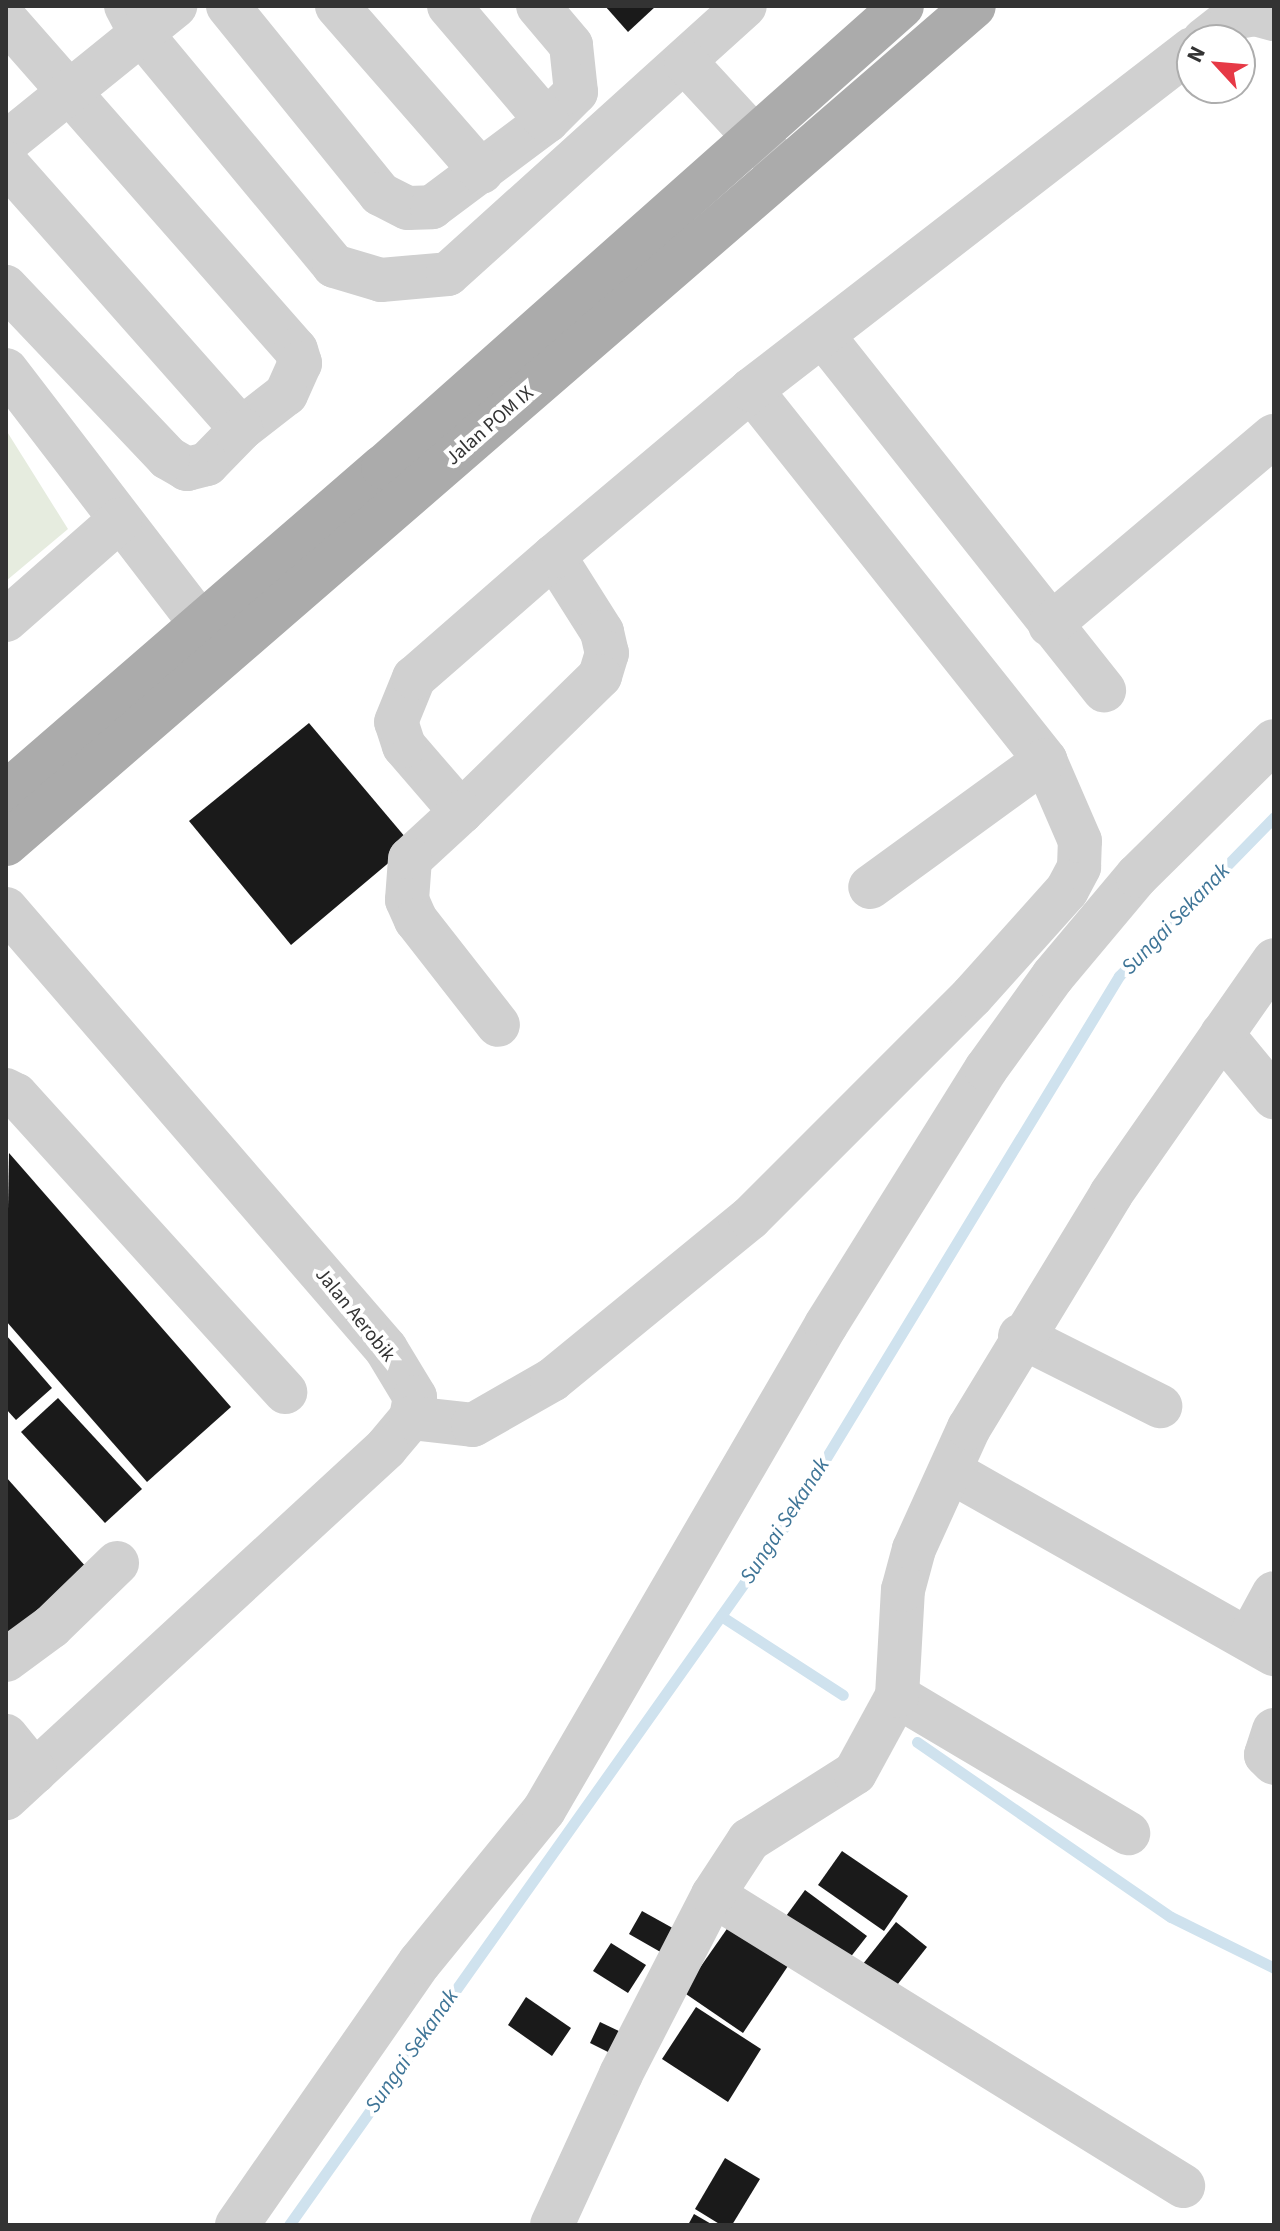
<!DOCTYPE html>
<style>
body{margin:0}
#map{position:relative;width:1280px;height:2231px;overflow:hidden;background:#fff;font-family:"Source Sans 3",sans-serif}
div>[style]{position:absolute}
.green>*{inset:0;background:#e6ecdf}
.stream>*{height:11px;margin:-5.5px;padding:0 5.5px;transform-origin:5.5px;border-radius:5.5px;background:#cfe2ee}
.building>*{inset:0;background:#1a1a1a}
.minor>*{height:44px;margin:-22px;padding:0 22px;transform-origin:22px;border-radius:22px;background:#d0d0d0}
.major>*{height:44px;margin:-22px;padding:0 22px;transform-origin:22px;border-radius:22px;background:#ababab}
span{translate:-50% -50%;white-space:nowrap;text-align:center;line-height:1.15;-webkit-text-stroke:8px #fff;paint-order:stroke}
.street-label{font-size:20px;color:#333}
.water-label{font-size:22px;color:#3f7597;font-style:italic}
.frame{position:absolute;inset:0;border:8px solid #333;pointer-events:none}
.north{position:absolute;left:1176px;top:24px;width:80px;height:80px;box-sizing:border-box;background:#fff;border:2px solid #adadad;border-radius:50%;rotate:296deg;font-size:22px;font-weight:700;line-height:32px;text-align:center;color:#333}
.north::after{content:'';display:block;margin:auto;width:28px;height:36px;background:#e63946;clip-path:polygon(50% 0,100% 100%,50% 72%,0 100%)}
</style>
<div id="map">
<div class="green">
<i style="clip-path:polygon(6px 430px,68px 529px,6px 581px)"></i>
</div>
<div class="stream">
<i style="left:721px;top:1616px;width:145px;rotate:32.9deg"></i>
<i style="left:917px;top:1742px;width:308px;rotate:34.6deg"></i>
<i style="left:1171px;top:1917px;width:115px;rotate:26.3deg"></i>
<i style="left:289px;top:2225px;width:856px;rotate:-54.66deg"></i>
<i style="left:784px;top:1527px;width:645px;rotate:-58.7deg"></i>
<i style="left:1119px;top:976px;width:222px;rotate:-45.7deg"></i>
</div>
<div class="building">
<i style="clip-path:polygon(605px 6px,656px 6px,628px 32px)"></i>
<i style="clip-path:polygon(309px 723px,411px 844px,291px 945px,189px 821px)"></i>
<i style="clip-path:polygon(9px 1153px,231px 1407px,147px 1482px,6px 1321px)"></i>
<i style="clip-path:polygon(6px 1335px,52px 1388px,16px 1420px,6px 1409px)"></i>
<i style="clip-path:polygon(58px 1398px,142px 1489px,105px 1523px,21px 1432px)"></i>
<i style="clip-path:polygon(6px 1477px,95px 1577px,6px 1634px)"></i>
<i style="clip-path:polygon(842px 1851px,908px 1896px,884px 1931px,818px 1885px)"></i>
<i style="clip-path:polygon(805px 1890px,867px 1936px,842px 1968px,781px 1923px)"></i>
<i style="clip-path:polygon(642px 1911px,678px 1931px,664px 1954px,629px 1934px)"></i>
<i style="clip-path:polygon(896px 1922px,927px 1947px,890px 1994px,859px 1969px)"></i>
<i style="clip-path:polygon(731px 1923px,790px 1963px,743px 2033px,683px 1992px)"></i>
<i style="clip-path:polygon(611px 1943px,646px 1965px,628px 1993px,593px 1971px)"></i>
<i style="clip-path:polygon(526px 1997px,571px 2028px,552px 2056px,508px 2025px)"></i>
<i style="clip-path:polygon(696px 2007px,761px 2049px,728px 2102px,662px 2059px)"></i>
<i style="clip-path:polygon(600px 2022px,623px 2033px,612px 2054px,590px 2043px)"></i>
<i style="clip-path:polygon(725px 2158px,760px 2179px,732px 2225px,721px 2225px,695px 2209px)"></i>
<i style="clip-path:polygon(694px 2214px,713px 2225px,688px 2225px)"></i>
</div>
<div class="minor">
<i style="left:126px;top:6px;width:30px;rotate:62deg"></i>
<i style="left:140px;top:32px;width:304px;rotate:50.3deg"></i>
<i style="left:334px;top:266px;width:49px;rotate:16.6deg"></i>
<i style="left:381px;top:280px;width:67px;rotate:-5.1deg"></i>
<i style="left:448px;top:274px;width:400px;rotate:-42.1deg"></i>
<i style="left:228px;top:6px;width:242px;rotate:51deg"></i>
<i style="left:380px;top:194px;width:31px;rotate:27deg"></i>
<i style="left:408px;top:208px;width:24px;rotate:-2deg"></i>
<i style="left:432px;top:207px;width:144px;rotate:-36.8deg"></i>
<i style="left:547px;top:121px;width:41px;rotate:-45deg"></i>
<i style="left:576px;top:92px;width:47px;rotate:-96.1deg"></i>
<i style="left:571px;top:45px;width:51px;rotate:-130.2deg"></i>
<i style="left:337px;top:6px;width:220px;rotate:48.9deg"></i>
<i style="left:449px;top:6px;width:151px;rotate:49.6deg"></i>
<i style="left:6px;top:20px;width:439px;rotate:48.7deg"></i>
<i style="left:296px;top:350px;width:14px;rotate:73deg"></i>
<i style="left:300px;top:363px;width:34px;rotate:114deg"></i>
<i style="left:286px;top:394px;width:57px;rotate:142.1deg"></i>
<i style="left:1204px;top:40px;width:36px;rotate:-38deg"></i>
<i style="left:1232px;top:18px;width:23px;rotate:-10deg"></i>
<i style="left:1255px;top:14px;width:20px;rotate:15deg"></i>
<i style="left:686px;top:63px;width:139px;rotate:47.3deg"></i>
<i style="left:6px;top:143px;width:218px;rotate:-39deg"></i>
<i style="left:6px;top:163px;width:355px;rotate:48.5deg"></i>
<i style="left:241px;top:429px;width:49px;rotate:134.2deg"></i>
<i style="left:207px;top:464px;width:21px;rotate:166deg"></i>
<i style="left:187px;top:469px;width:22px;rotate:-150deg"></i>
<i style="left:168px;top:458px;width:236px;rotate:-133.5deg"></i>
<i style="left:824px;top:337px;width:451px;rotate:51.6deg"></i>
<i style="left:6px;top:370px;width:357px;rotate:52.5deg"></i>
<i style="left:751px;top:390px;width:473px;rotate:51.5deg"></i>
<i style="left:554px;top:556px;width:90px;rotate:57.7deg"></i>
<i style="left:602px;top:632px;width:22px;rotate:77deg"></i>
<i style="left:607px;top:653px;width:24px;rotate:107deg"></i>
<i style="left:600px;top:676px;width:194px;rotate:135.6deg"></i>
<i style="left:461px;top:812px;width:87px;rotate:-130.8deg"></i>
<i style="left:404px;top:746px;width:25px;rotate:-108deg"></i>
<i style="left:396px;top:722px;width:48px;rotate:-67.8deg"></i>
<i style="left:414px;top:678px;width:186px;rotate:-41.1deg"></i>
<i style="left:554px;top:556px;width:258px;rotate:-40.1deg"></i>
<i style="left:751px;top:390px;width:557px;rotate:-37.71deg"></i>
<i style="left:6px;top:620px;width:152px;rotate:-41.3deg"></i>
<i style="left:1050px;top:625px;width:293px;rotate:-40.2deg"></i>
<i style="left:461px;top:812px;width:69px;rotate:137.3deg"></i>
<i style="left:410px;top:859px;width:41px;rotate:94.2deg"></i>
<i style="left:407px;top:900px;width:22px;rotate:66deg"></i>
<i style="left:416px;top:920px;width:133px;rotate:52deg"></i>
<i style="left:6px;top:909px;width:581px;rotate:49.18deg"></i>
<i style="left:386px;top:1349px;width:56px;rotate:58.9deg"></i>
<i style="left:415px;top:1397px;width:21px;rotate:101deg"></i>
<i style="left:411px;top:1418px;width:39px;rotate:130deg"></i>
<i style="left:386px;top:1448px;width:517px;rotate:137.35deg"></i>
<i style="left:1222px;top:1034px;width:82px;rotate:50.5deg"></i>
<i style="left:6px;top:1090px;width:11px;rotate:27deg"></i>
<i style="left:16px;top:1095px;width:401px;rotate:47.8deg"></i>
<i style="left:1020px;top:1336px;width:157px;rotate:26.6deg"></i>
<i style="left:411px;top:1418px;width:62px;rotate:6.4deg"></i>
<i style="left:473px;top:1425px;width:91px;rotate:-29.7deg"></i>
<i style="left:552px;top:1380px;width:256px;rotate:-39.3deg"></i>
<i style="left:750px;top:1218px;width:314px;rotate:-45deg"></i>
<i style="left:972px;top:996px;width:142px;rotate:-48.1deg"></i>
<i style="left:1067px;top:890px;width:26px;rotate:-62deg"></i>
<i style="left:1079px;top:867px;width:26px;rotate:-88deg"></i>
<i style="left:1080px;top:841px;width:88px;rotate:-113.4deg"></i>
<i style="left:1045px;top:760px;width:216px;rotate:144deg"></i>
<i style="left:950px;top:1471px;width:372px;rotate:29.5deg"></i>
<i style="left:1249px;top:1639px;width:52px;rotate:-61.5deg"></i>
<i style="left:6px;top:1660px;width:56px;rotate:-36.3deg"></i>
<i style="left:51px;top:1627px;width:92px;rotate:-44.1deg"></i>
<i style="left:897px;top:1696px;width:269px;rotate:30.7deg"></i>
<i style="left:1274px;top:1730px;width:26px;rotate:108deg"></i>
<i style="left:1266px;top:1755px;width:11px;rotate:45deg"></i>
<i style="left:6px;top:1736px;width:46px;rotate:51.1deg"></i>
<i style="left:713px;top:1895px;width:553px;rotate:31.76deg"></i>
<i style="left:237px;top:2225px;width:320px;rotate:-55.2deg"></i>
<i style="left:420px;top:1962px;width:196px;rotate:-50.8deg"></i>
<i style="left:544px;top:1810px;width:561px;rotate:-59.82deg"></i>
<i style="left:826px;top:1325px;width:302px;rotate:-58deg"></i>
<i style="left:986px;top:1069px;width:115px;rotate:-54.2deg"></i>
<i style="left:1053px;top:976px;width:131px;rotate:-50deg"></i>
<i style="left:1137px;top:876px;width:192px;rotate:-44.6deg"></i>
<i style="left:552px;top:2225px;width:166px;rotate:-65.4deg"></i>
<i style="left:621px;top:2074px;width:201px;rotate:-62.8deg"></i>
<i style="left:713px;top:1895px;width:66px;rotate:-56.8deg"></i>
<i style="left:749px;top:1840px;width:125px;rotate:-32.3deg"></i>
<i style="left:855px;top:1773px;width:88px;rotate:-61.4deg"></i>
<i style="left:897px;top:1696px;width:106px;rotate:-86.8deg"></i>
<i style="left:903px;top:1590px;width:42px;rotate:-75deg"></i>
<i style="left:914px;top:1549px;width:133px;rotate:-65.6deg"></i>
<i style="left:969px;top:1428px;width:274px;rotate:-58.7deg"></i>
<i style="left:1111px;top:1194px;width:285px;rotate:-55.1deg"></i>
</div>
<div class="major">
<i style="left:6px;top:793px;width:498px;rotate:-40.9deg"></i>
<i style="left:383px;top:467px;width:694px;rotate:-41.61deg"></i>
<i style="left:6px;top:844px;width:1280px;rotate:-40.88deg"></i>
</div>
<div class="street-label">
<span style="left:490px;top:426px;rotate:-41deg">Jalan POM IX</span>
<span style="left:355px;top:1315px;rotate:51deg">Jalan Aerobik</span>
</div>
<div class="water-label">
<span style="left:1176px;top:919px;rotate:-46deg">Sungai Sekanak</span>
<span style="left:785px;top:1521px;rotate:-57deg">Sungai Sekanak</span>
<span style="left:412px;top:2051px;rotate:-55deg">Sungai Sekanak</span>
</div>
<div class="frame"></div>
<div class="north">N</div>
</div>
